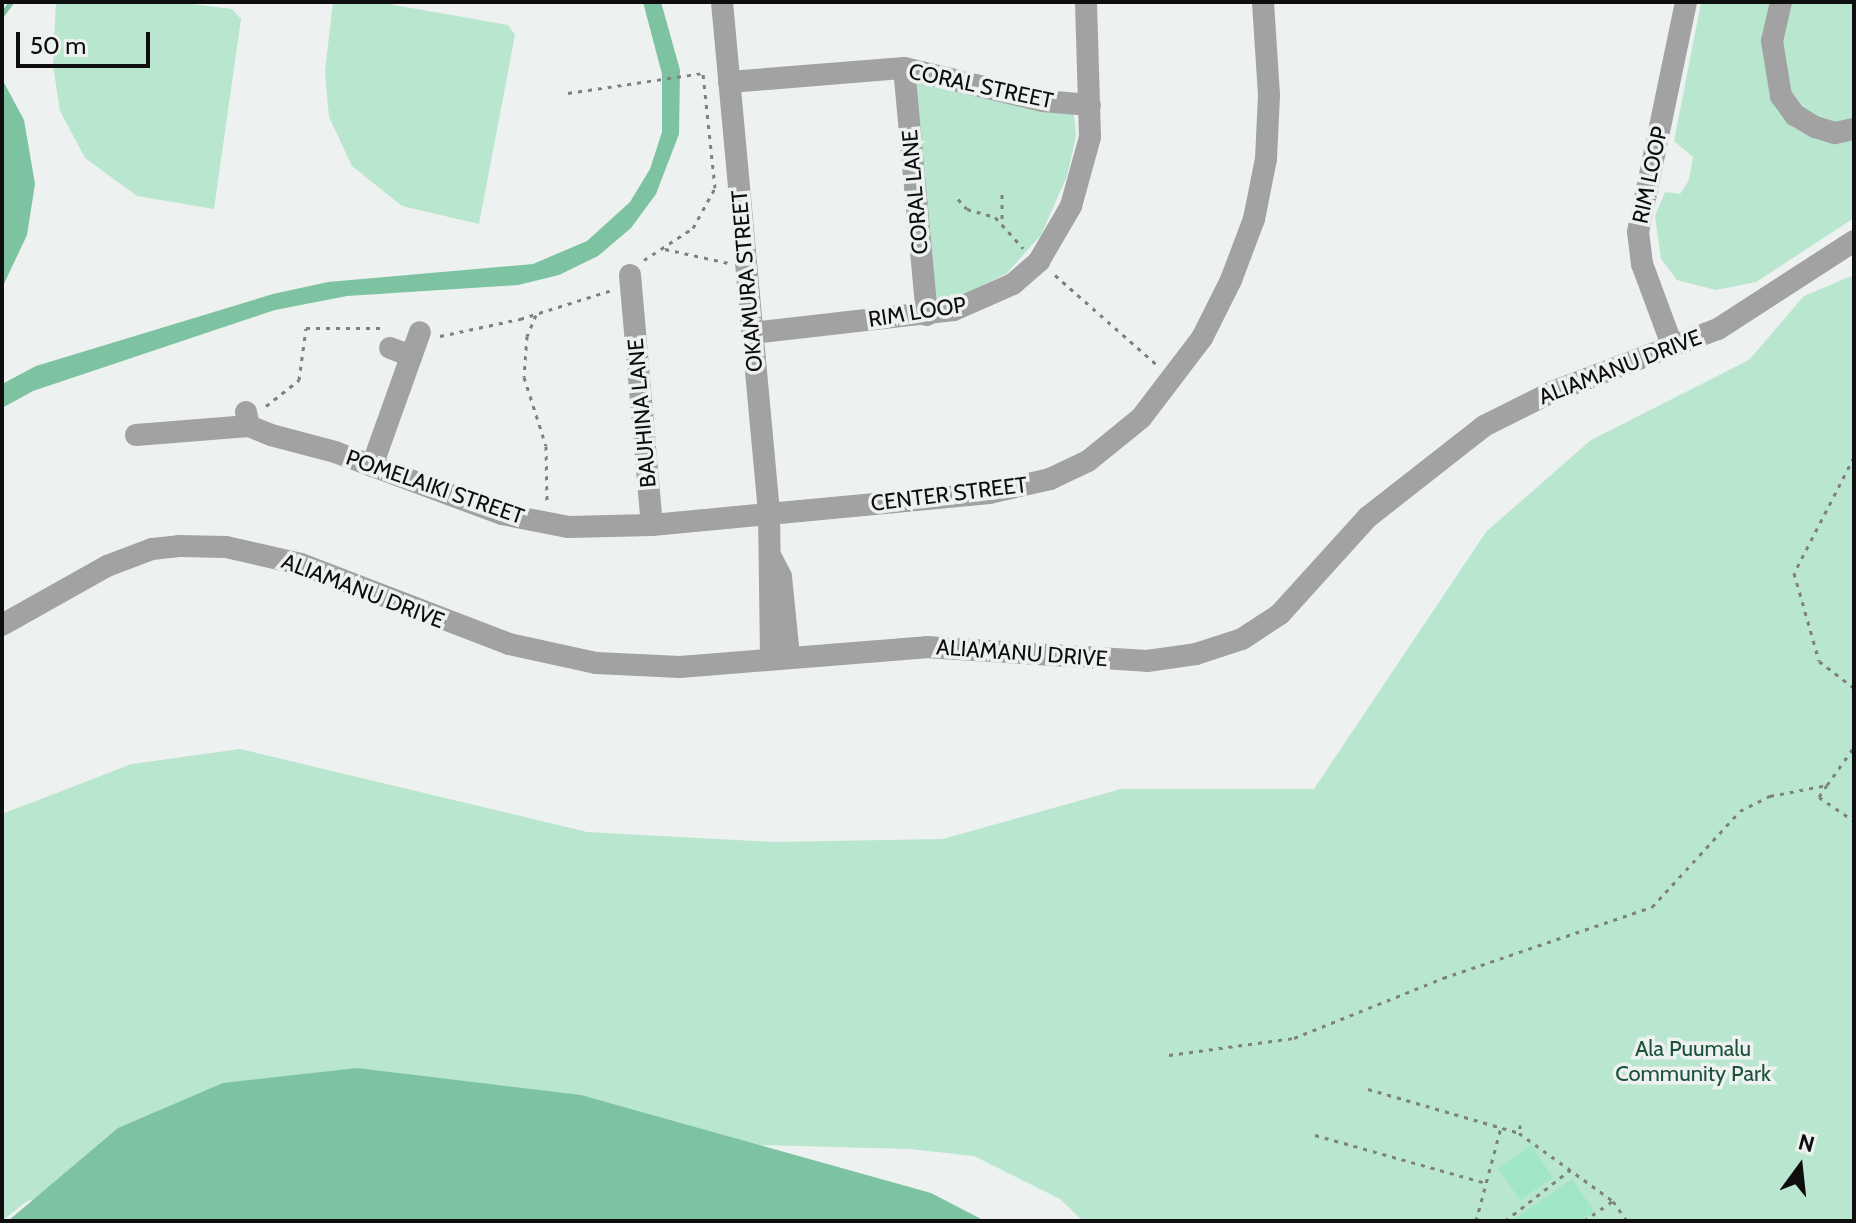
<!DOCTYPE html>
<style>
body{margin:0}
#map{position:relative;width:1856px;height:1223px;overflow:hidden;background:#edf1ef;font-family:Cabin,sans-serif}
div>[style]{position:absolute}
.green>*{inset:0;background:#b8e6ce}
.water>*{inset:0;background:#7dc3a2}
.stream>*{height:5px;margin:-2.5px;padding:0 2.5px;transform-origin:2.5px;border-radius:2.5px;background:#7dc3a2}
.building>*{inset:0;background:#a1e7c5}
.path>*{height:3px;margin-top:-1.5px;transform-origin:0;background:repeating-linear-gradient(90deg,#7f8180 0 4px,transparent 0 10px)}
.minor>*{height:22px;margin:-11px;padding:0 11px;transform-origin:11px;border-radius:11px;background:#a1a2a1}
span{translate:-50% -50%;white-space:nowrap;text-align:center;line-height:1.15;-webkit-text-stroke:7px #edf1ef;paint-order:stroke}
.street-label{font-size:22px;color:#0d0e0d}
.park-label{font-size:22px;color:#1c523b}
.frame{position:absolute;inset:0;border:4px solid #0d0e0d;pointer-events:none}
.north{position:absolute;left:1760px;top:1127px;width:80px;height:80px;-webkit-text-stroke:6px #edf1ef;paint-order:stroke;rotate:15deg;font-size:22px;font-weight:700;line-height:32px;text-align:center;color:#0d0e0d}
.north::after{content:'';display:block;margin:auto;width:28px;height:36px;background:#0d0e0d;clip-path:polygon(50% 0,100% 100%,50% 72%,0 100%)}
.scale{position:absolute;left:16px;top:32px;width:134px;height:36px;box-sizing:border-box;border:4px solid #0d0e0d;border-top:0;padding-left:10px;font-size:24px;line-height:28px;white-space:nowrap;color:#0d0e0d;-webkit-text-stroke:6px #edf1ef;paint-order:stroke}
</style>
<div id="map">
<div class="green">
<i style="clip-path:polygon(56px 2px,175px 2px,232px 9px,241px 19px,214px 209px,137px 196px,85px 158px,60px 111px,53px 65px)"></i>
<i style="clip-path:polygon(333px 2px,377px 2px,508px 25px,515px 35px,479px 224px,402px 206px,352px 166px,329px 117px,325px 71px)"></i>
<i style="clip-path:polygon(1854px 2px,1854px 218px,1756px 282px,1716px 290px,1677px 280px,1661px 259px,1655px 216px,1665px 192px,1680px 194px,1689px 180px,1693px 157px,1674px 141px,1701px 3px)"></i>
<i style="clip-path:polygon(904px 68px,1073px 105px,1076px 136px,1067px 176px,1041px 235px,1007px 273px,953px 300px,925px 300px)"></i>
<i style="clip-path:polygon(1854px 275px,1854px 1221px,1083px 1221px,1060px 1199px,974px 1156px,910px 1149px,759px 1145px,580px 1095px,27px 1201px,2px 1221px,2px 814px,132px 764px,240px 749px,587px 832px,774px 842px,943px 839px,1121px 789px,1314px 789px,1486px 532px,1591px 440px,1749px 360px,1804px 296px)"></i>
</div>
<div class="water">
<i style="clip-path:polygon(643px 2px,661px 2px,680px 70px,679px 134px,656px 194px,631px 228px,598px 256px,559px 275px,518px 285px,347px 296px,275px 310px,33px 391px,2px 408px,2px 384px,36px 366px,273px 294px,328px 282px,533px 264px,587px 241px,630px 202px,650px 169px,662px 132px,662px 74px)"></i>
<i style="clip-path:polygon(2px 79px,24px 120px,35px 184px,27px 235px,2px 288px)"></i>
<i style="clip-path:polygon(357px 1068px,581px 1095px,931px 1193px,985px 1221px,8px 1221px,118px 1128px,223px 1083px)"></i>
</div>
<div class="stream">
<i style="left:2px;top:14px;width:15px;rotate:-53deg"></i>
</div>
<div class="building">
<i style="clip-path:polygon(1531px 1145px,1553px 1178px,1520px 1200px,1498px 1168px)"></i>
<i style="clip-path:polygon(1572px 1179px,1594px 1211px,1580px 1221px,1511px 1221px)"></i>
</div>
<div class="path">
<i style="left:568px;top:93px;width:136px;rotate:-8.4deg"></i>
<i style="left:1002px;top:194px;width:29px;rotate:90deg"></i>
<i style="left:958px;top:199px;width:13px;rotate:48deg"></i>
<i style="left:967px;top:209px;width:29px;rotate:16deg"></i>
<i style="left:995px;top:217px;width:42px;rotate:47.9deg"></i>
<i style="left:665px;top:249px;width:65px;rotate:12.5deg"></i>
<i style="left:644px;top:260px;width:59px;rotate:-33.1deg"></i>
<i style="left:693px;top:228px;width:46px;rotate:-61.2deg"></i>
<i style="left:715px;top:188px;width:116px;rotate:-96deg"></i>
<i style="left:1055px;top:275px;width:136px;rotate:41.4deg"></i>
<i style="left:536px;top:315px;width:23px;rotate:113deg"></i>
<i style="left:527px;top:336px;width:41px;rotate:94.2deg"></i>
<i style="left:524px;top:377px;width:72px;rotate:72.3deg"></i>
<i style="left:546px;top:446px;width:59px;rotate:89deg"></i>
<i style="left:440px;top:336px;width:82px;rotate:-12deg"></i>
<i style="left:520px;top:319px;width:96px;rotate:-17.5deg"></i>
<i style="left:266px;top:406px;width:42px;rotate:-38.2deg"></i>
<i style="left:299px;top:380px;width:52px;rotate:-82.3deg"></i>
<i style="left:306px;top:328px;width:79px"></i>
<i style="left:1854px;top:457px;width:131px;rotate:117.3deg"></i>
<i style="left:1794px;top:573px;width:91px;rotate:74.1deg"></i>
<i style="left:1819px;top:661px;width:44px;rotate:37.6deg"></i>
<i style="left:1827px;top:785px;width:14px;rotate:124deg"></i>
<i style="left:1819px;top:797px;width:42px;rotate:34.4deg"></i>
<i style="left:1169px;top:1055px;width:126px;rotate:-7.7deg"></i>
<i style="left:1294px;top:1038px;width:161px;rotate:-21.9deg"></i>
<i style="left:1443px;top:978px;width:221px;rotate:-18.8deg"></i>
<i style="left:1652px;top:907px;width:130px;rotate:-47.5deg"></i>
<i style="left:1740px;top:811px;width:34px;rotate:-27deg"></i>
<i style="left:1770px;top:796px;width:58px;rotate:-10.9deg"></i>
<i style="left:1827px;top:785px;width:47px;rotate:-54.6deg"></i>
<i style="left:1368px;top:1089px;width:157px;rotate:16.2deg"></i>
<i style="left:1519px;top:1133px;width:116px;rotate:35.9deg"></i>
<i style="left:1520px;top:1125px;width:9px;rotate:90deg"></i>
<i style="left:1315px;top:1135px;width:178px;rotate:15.7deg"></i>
<i style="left:1476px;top:1221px;width:97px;rotate:-75.1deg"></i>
<i style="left:1505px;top:1221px;width:83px;rotate:-38.1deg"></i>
<i style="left:1584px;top:1221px;width:35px;rotate:-35deg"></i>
<i style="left:1613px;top:1201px;width:24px;rotate:55deg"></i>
</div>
<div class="minor">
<i style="left:722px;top:2px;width:513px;rotate:84.74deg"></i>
<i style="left:769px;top:513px;width:145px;rotate:89.2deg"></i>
<i style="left:1781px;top:2px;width:40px;rotate:103deg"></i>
<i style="left:1772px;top:41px;width:56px;rotate:80.7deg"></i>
<i style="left:1781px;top:96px;width:24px;rotate:54deg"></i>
<i style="left:1795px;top:115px;width:23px;rotate:31deg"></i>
<i style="left:1815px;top:127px;width:21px;rotate:17deg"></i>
<i style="left:1835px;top:133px;width:19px;rotate:-12deg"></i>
<i style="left:904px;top:68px;width:248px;rotate:84.7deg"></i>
<i style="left:729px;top:82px;width:176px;rotate:-4.6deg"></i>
<i style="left:904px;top:68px;width:143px;rotate:13.4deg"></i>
<i style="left:1043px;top:101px;width:47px;rotate:4.9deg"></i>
<i style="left:630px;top:275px;width:251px;rotate:85deg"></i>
<i style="left:752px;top:333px;width:203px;rotate:-6.5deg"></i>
<i style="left:954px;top:310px;width:64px;rotate:-23.8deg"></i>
<i style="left:1013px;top:284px;width:35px;rotate:-41deg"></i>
<i style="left:1039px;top:261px;width:64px;rotate:-59.8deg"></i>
<i style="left:1071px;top:206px;width:72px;rotate:-74.6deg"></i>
<i style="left:1090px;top:137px;width:135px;rotate:-91.7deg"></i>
<i style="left:1672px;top:345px;width:86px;rotate:-110.3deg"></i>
<i style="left:1642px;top:264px;width:32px;rotate:-97deg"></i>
<i style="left:1638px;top:232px;width:235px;rotate:-78.2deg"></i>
<i style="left:390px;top:348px;width:23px;rotate:20deg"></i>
<i style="left:246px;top:412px;width:14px;rotate:78deg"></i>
<i style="left:249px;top:426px;width:24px;rotate:22deg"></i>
<i style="left:271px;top:435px;width:66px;rotate:14.9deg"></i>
<i style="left:335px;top:452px;width:178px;rotate:20.4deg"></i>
<i style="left:502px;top:514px;width:67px;rotate:11.1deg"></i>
<i style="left:568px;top:527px;width:84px;rotate:-1.4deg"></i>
<i style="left:652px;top:525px;width:339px;rotate:-5.4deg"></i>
<i style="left:989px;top:493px;width:63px;rotate:-12.9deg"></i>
<i style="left:1050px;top:479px;width:42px;rotate:-25.3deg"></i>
<i style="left:1088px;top:461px;width:68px;rotate:-39.1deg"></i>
<i style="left:1141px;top:418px;width:101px;rotate:-52.7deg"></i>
<i style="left:1202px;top:338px;width:65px;rotate:-63.4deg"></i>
<i style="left:1231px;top:280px;width:65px;rotate:-69.3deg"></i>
<i style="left:1254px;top:219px;width:61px;rotate:-78.7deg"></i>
<i style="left:1266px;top:159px;width:64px;rotate:-87.3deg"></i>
<i style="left:1269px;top:95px;width:93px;rotate:-93.7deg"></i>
<i style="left:136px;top:435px;width:113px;rotate:-4.6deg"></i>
<i style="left:372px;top:466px;width:142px;rotate:-70.3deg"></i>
<i style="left:772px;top:559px;width:20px;rotate:63deg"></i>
<i style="left:781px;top:577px;width:79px;rotate:84.2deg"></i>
<i style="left:2px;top:625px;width:120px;rotate:-29.3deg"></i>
<i style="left:107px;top:566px;width:48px;rotate:-20.7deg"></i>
<i style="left:152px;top:549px;width:27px;rotate:-6deg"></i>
<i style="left:179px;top:546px;width:47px;rotate:1.2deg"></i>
<i style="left:226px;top:547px;width:77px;rotate:12.8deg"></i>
<i style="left:301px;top:564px;width:223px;rotate:21deg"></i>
<i style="left:509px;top:644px;width:89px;rotate:12.3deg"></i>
<i style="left:596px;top:663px;width:84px;rotate:2.7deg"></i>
<i style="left:680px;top:667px;width:247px;rotate:-4.6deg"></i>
<i style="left:926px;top:647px;width:221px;rotate:3.6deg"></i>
<i style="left:1147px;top:661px;width:49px;rotate:-8.1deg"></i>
<i style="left:1196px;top:654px;width:48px;rotate:-18.1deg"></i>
<i style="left:1242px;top:639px;width:45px;rotate:-33.3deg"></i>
<i style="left:1280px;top:614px;width:131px;rotate:-47.8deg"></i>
<i style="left:1368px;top:517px;width:147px;rotate:-38.1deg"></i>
<i style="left:1484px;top:426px;width:76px;rotate:-26.6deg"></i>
<i style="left:1552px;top:392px;width:178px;rotate:-20.8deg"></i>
<i style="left:1718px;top:329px;width:162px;rotate:-32.9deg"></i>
</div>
<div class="street-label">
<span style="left:981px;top:86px;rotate:12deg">CORAL STREET</span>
<span style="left:1650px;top:175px;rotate:-78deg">RIM LOOP</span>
<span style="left:915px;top:192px;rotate:-95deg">CORAL LANE</span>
<span style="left:747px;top:281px;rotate:-95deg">OKAMURA STREET</span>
<span style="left:917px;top:312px;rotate:-9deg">RIM LOOP</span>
<span style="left:1620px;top:367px;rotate:-21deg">ALIAMANU DRIVE</span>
<span style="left:642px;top:413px;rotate:-95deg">BAUHINA LANE</span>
<span style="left:435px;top:487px;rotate:19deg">POMELAIKI STREET</span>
<span style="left:949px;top:494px;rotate:-7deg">CENTER STREET</span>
<span style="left:363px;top:591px;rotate:21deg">ALIAMANU DRIVE</span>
<span style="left:1022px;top:653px;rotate:4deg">ALIAMANU DRIVE</span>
</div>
<div class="park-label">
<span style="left:1693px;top:1061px">Ala Puumalu<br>Community Park</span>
</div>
<div class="frame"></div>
<div class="north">N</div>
<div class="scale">50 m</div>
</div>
